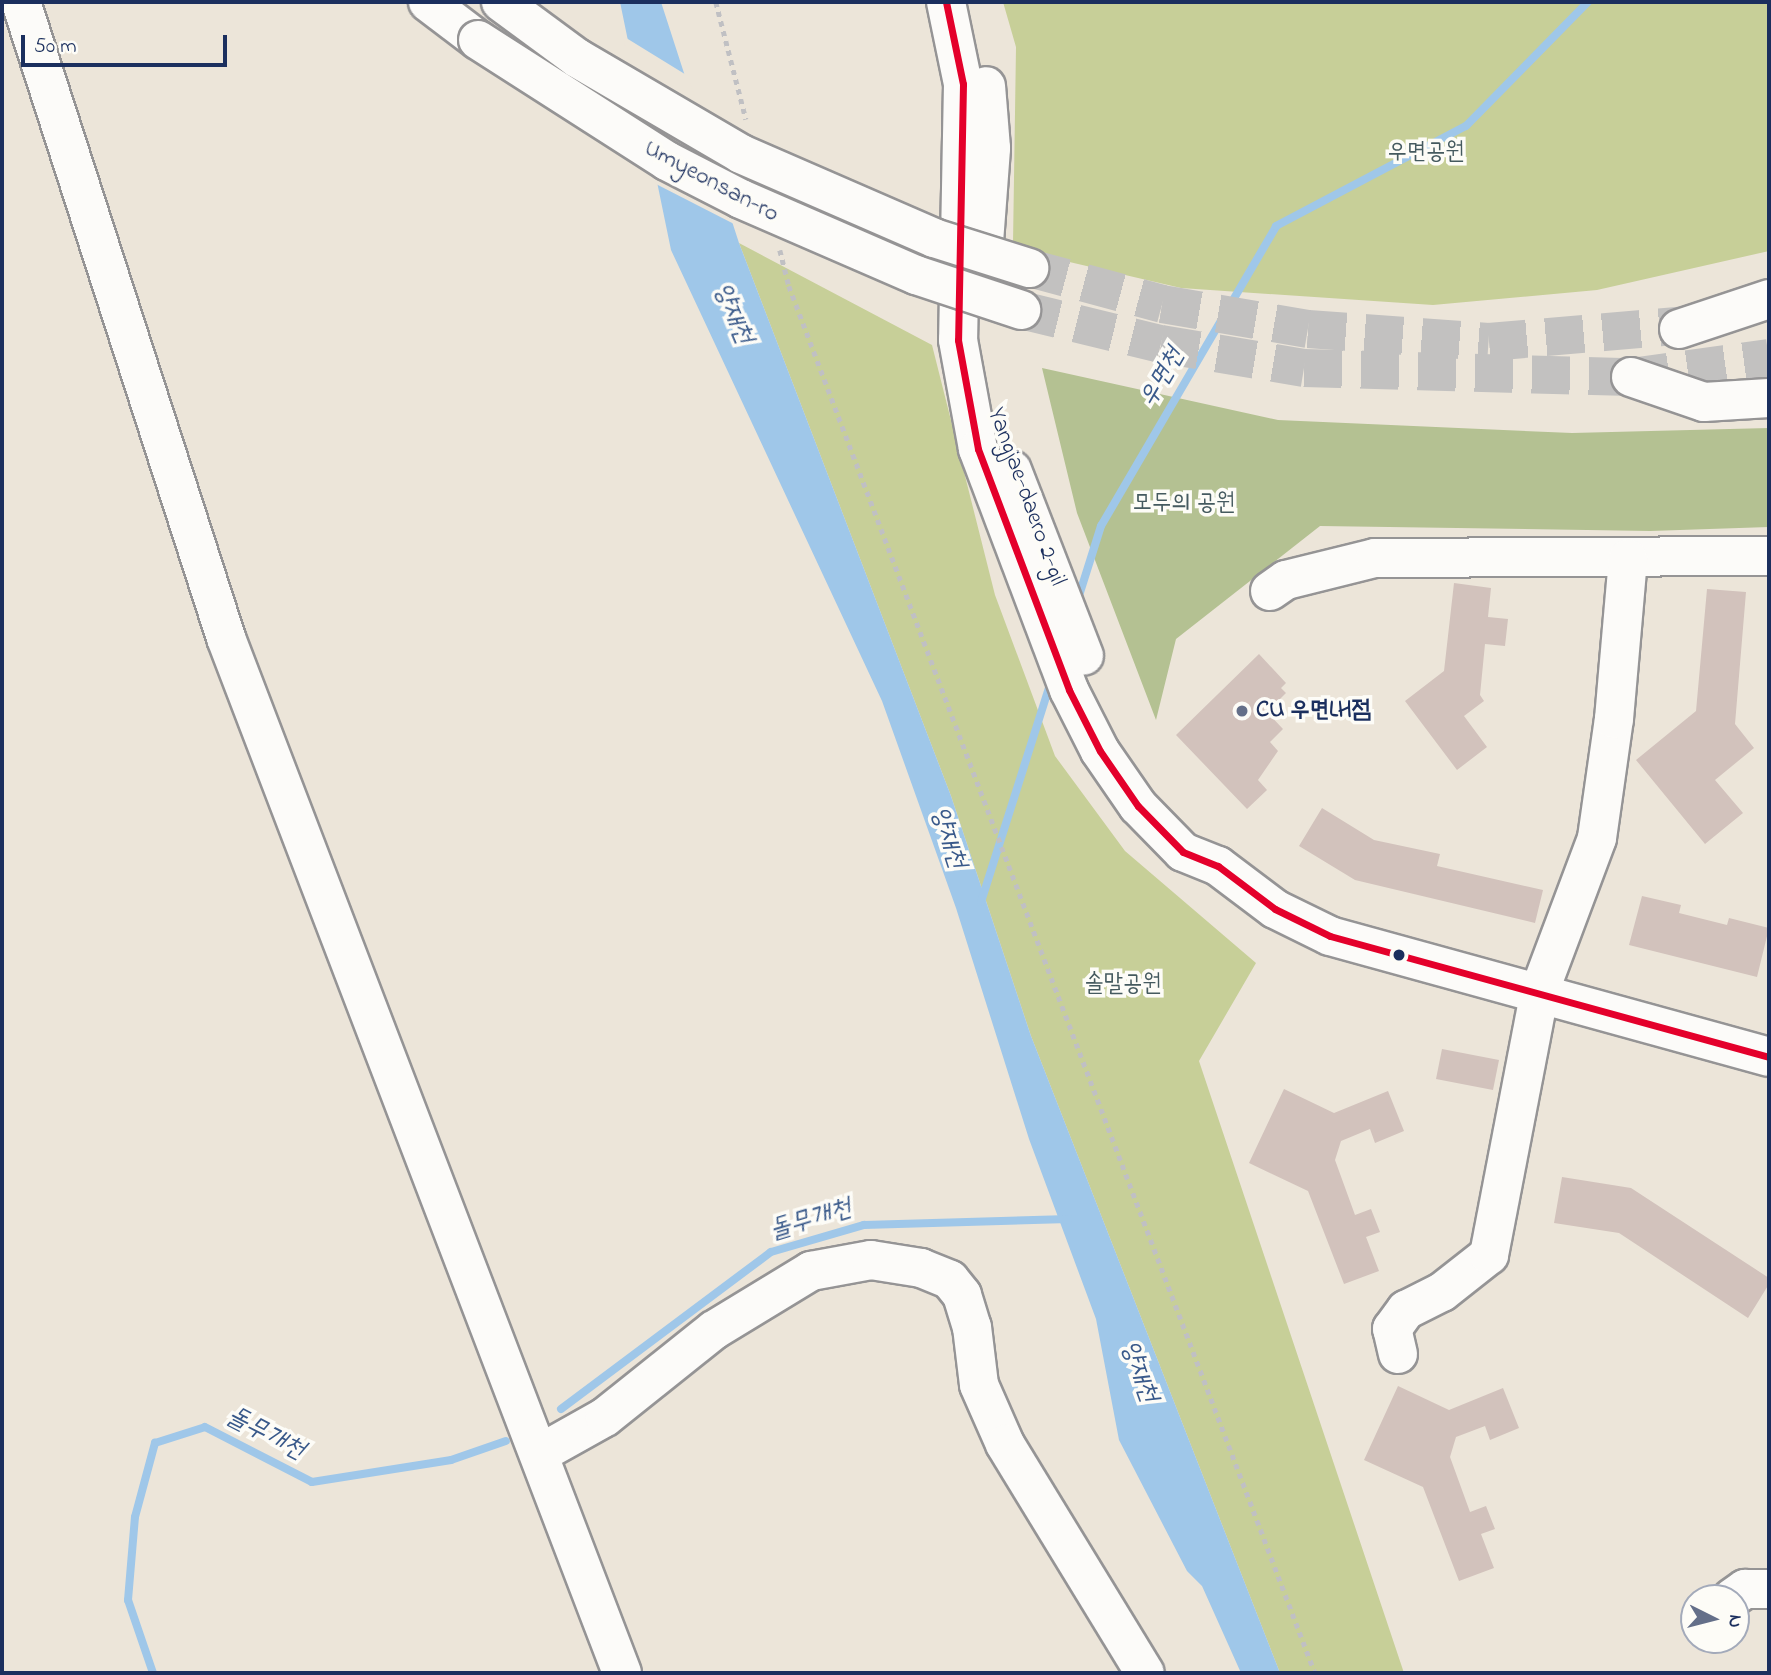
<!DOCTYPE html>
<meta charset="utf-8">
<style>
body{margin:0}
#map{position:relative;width:1771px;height:1675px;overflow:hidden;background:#ece5d9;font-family:"Indie Flower","Poor Story",sans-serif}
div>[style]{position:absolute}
.green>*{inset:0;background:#c7cf98}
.forest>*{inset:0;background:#b4c192}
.water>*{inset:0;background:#9fc7e9}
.pier>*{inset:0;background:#ece5d9}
.stream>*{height:8px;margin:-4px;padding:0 4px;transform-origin:4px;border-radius:4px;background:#9fc7e9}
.building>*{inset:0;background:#d2c2bc}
.highway-tunnel>*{height:38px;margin-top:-19px;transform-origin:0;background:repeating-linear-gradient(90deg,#c2c1c0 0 38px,transparent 0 57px)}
.path>*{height:4.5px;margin-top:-2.25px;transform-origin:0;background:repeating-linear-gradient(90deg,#c0c0c3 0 5px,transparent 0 10px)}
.roads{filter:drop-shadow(2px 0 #959495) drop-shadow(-2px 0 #959495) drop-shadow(0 2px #959495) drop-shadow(0 -2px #959495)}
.minor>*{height:38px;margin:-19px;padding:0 19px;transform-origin:19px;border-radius:19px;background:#fcfbf9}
.highway>*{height:38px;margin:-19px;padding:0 19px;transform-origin:19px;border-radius:19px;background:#fcfbf9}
.bridges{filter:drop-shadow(2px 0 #959495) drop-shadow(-2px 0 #959495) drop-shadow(0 2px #959495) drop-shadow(0 -2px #959495)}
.highway-bridge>*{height:38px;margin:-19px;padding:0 19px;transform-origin:19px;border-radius:19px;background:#fcfbf9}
.bus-1>*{height:7px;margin:-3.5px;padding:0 3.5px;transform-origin:3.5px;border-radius:3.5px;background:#e4002b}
.dots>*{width:19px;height:19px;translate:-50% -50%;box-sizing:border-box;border:4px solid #fdfcf7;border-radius:50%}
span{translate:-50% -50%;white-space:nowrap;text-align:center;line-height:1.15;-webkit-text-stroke:7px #fdfcf7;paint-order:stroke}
.park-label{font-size:24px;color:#455a5f}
.street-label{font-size:24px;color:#1b2f5e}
.poi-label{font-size:24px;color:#1b2f5e;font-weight:700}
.left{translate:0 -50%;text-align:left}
.water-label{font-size:26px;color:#39598a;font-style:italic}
.frame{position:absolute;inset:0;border:4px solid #1b2f5e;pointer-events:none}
.north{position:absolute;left:1680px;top:1584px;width:70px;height:70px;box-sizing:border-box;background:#fdfcf7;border:2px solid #a3aaba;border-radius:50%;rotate:96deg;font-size:19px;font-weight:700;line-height:28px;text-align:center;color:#1b2f5e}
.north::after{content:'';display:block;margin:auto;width:24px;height:32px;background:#646f89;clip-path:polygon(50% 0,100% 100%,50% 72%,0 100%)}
.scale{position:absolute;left:21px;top:35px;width:206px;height:32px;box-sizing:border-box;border:4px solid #1b2f5e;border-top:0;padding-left:9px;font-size:21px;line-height:24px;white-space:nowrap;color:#1b2f5e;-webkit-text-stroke:5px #fdfcf7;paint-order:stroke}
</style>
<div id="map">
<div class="green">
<i style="clip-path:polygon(1003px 2px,1769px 2px,1769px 251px,1597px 290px,1433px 305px,1181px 288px,1048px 257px,1013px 243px,1016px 47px)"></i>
<i style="clip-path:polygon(739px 243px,932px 345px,995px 595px,1055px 756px,1125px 851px,1256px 963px,1199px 1061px,1404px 1673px,1280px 1673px,1031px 1036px,951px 796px)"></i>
</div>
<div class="forest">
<i style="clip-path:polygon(1042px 368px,1278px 420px,1572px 433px,1769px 428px,1769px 527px,1650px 531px,1320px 526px,1176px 639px,1156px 720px,1077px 513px)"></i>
</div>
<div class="water">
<i style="clip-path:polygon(620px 2px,661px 2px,739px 243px,951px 796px,1031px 1036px,1280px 1673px,1241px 1673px,1202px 1586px,1187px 1571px,1119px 1440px,1096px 1319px,1029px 1139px,956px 908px,882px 701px,671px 250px)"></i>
</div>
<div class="pier">
<i style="clip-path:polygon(623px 36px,688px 76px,736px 225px,654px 183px)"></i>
</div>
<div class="stream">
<i style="left:1077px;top:602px;width:80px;rotate:-72.5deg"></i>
<i style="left:1101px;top:526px;width:347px;rotate:-59.7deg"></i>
<i style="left:1276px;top:226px;width:215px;rotate:-27.8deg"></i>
<i style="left:1466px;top:126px;width:174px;rotate:-45.5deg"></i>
<i style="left:981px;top:902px;width:232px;rotate:-72.4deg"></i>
<i style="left:561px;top:1409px;width:262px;rotate:-36.8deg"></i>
<i style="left:771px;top:1252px;width:97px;rotate:-16.2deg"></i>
<i style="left:864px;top:1225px;width:205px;rotate:-1.7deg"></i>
<i style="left:153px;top:1673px;width:77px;rotate:-108.9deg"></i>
<i style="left:128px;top:1600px;width:83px;rotate:-85.2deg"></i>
<i style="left:135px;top:1517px;width:77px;rotate:-74.9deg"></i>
<i style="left:155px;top:1443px;width:52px;rotate:-17.7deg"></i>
<i style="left:205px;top:1427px;width:120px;rotate:27.2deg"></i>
<i style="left:312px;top:1482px;width:141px;rotate:-9deg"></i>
<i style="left:451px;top:1460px;width:58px;rotate:-19.1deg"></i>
</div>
<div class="building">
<i style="clip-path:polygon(1454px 583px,1491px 588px,1488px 617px,1508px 619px,1505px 646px,1485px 644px,1480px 695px,1484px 701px,1464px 716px,1487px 747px,1457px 770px,1405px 701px,1444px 671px)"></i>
<i style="clip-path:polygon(1707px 589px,1746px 592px,1735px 724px,1754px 748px,1715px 780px,1743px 813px,1705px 844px,1636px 760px,1696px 711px)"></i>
<i style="clip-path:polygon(1259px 654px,1286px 683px,1281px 688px,1286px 693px,1267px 712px,1283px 729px,1270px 742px,1278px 751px,1258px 780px,1267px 790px,1247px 809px,1176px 735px)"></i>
<i style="clip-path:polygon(1322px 808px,1374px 840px,1440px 854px,1437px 866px,1543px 890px,1535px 923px,1355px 880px,1299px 846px)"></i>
<i style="clip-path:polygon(1642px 896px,1681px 905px,1679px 913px,1727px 925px,1729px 918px,1769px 928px,1757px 977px,1629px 945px)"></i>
<i style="clip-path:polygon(1442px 1049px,1499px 1060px,1493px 1090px,1436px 1079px)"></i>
<i style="clip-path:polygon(1284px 1089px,1334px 1113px,1388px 1091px,1404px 1131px,1375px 1143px,1370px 1129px,1341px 1141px,1335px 1160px,1355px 1215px,1371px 1209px,1380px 1232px,1366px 1237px,1379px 1271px,1344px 1284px,1308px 1191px,1249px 1163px)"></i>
<i style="clip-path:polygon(1562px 1177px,1631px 1188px,1769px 1278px,1769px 1284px,1748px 1318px,1619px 1233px,1554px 1223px)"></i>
<i style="clip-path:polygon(1398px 1386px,1449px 1410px,1503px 1388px,1519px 1428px,1490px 1440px,1485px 1426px,1456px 1437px,1450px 1457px,1470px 1512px,1486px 1506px,1495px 1529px,1481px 1534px,1494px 1568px,1459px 1581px,1423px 1487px,1364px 1460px)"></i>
</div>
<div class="highway-tunnel">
<i style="left:1029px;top:268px;width:138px;rotate:15.1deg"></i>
<i style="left:1162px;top:304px;width:148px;rotate:9.7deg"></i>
<i style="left:1308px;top:329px;width:181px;rotate:4.1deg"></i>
<i style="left:1489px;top:342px;width:224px;rotate:-4.9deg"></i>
<i style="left:1021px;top:310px;width:144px;rotate:13.7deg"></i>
<i style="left:1161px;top:344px;width:145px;rotate:9.5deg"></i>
<i style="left:1304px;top:368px;width:327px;rotate:1.6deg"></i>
<i style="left:1631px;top:377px;width:139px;rotate:-7.8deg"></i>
</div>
<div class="path">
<i style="left:716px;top:2px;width:121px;rotate:75.6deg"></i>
<i style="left:780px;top:250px;width:37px;rotate:76deg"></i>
<i style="left:789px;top:286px;width:1483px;rotate:69.23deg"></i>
</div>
<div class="roads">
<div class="minor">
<i style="left:21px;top:2px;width:668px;rotate:72.13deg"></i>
<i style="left:226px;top:638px;width:1108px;rotate:69.06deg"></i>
<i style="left:946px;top:2px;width:84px;rotate:78.3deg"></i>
<i style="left:963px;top:84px;width:256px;rotate:91.1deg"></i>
<i style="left:958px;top:340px;width:111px;rotate:79.6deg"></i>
<i style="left:978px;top:449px;width:258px;rotate:69.3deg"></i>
<i style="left:1069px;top:690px;width:68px;rotate:63.1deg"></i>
<i style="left:1100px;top:751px;width:67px;rotate:55.4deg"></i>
<i style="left:1138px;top:806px;width:64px;rotate:45.6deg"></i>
<i style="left:1183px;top:852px;width:38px;rotate:22deg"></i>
<i style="left:1218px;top:866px;width:71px;rotate:37deg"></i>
<i style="left:1275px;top:909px;width:61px;rotate:26.1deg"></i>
<i style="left:1330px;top:936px;width:455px;rotate:15.4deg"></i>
<i style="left:984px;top:242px;width:94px;rotate:-85.7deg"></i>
<i style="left:991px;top:148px;width:62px;rotate:-94.6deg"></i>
<i style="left:1012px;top:470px;width:199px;rotate:68.8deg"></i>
<i style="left:1270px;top:591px;width:19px;rotate:-35deg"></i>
<i style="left:1286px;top:580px;width:92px;rotate:-13.9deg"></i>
<i style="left:1375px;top:558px;width:394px;rotate:-0.3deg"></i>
<i style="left:1398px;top:1354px;width:26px;rotate:-103deg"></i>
<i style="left:1392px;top:1329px;width:24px;rotate:-54deg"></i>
<i style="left:1406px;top:1310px;width:40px;rotate:-26.6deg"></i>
<i style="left:1442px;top:1292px;width:60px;rotate:-38.2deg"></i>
<i style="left:1489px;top:1255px;width:270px;rotate:-79.1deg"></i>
<i style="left:1540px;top:990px;width:162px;rotate:-69.4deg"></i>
<i style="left:1597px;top:838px;width:120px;rotate:-81.9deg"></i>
<i style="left:1614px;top:719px;width:161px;rotate:-85deg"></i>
<i style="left:539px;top:1454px;width:76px;rotate:-29.3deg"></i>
<i style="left:605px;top:1417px;width:139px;rotate:-38.6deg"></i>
<i style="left:714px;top:1330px;width:114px;rotate:-31.3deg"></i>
<i style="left:811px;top:1271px;width:61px;rotate:-10.4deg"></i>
<i style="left:871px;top:1260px;width:51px;rotate:9.1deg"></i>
<i style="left:921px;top:1268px;width:31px;rotate:22deg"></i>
<i style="left:950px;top:1280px;width:19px;rotate:51deg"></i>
<i style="left:962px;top:1295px;width:34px;rotate:73deg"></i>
<i style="left:972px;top:1327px;width:58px;rotate:83.1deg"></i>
<i style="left:979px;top:1385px;width:64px;rotate:66.2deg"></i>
<i style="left:1005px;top:1444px;width:268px;rotate:58.6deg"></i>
<i style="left:1732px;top:1598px;width:16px;rotate:-35deg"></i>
<i style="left:1745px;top:1589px;width:24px"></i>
</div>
<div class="highway">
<i style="left:428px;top:2px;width:63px;rotate:37.2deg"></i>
<i style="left:1679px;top:329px;width:95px;rotate:-18.4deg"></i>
<i style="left:1631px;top:377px;width:77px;rotate:18.9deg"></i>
<i style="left:1704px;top:402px;width:65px;rotate:-3.5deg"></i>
</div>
</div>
<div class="bridges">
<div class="highway-bridge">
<i style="left:501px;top:2px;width:94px;rotate:36.4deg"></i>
<i style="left:577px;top:58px;width:190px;rotate:30.3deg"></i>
<i style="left:741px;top:154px;width:210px;rotate:23.5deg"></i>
<i style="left:934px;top:238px;width:100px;rotate:17.5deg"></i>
<i style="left:478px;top:40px;width:224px;rotate:32.6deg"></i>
<i style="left:667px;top:161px;width:83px;rotate:27.2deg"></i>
<i style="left:741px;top:199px;width:191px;rotate:23.5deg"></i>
<i style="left:916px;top:275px;width:111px;rotate:18.4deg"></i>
</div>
</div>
<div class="bus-1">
<i style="left:946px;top:2px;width:84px;rotate:78.3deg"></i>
<i style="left:963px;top:84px;width:256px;rotate:91.1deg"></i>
<i style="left:958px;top:340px;width:111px;rotate:79.6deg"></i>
<i style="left:978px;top:449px;width:258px;rotate:69.3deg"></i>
<i style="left:1069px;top:690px;width:68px;rotate:63.1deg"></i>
<i style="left:1100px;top:751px;width:67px;rotate:55.4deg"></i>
<i style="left:1138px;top:806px;width:64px;rotate:45.6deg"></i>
<i style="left:1183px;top:852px;width:38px;rotate:22deg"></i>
<i style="left:1218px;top:866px;width:71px;rotate:37deg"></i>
<i style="left:1275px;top:909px;width:61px;rotate:26.1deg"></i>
<i style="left:1330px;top:936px;width:455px;rotate:15.4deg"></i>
</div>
<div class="dots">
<i style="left:1242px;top:711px;background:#646f89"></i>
<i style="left:1399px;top:955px;background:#1b2f5e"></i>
</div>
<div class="park-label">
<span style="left:1426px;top:153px">우면공원</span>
<span style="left:1184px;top:504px">모두의 공원</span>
<span style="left:1123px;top:985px">솔말공원</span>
</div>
<div class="street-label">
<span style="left:711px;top:182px;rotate:28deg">Umyeonsan-ro</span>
<span style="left:1026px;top:497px;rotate:70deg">Yangjae-daero 2-gil</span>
</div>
<div class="poi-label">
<span class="left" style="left:1256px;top:711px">CU 우면LH점</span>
</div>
<div class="water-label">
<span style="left:732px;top:314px;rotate:67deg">양재천</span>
<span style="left:1163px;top:378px;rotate:-60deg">우면천</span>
<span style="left:947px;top:838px;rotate:72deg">양재천</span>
<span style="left:811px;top:1221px;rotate:-17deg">돌무개천</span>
<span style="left:1138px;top:1372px;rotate:70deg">양재천</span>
<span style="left:265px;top:1435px;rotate:27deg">돌무개천</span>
</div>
<div class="frame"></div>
<div class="north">N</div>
<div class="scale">50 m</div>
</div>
